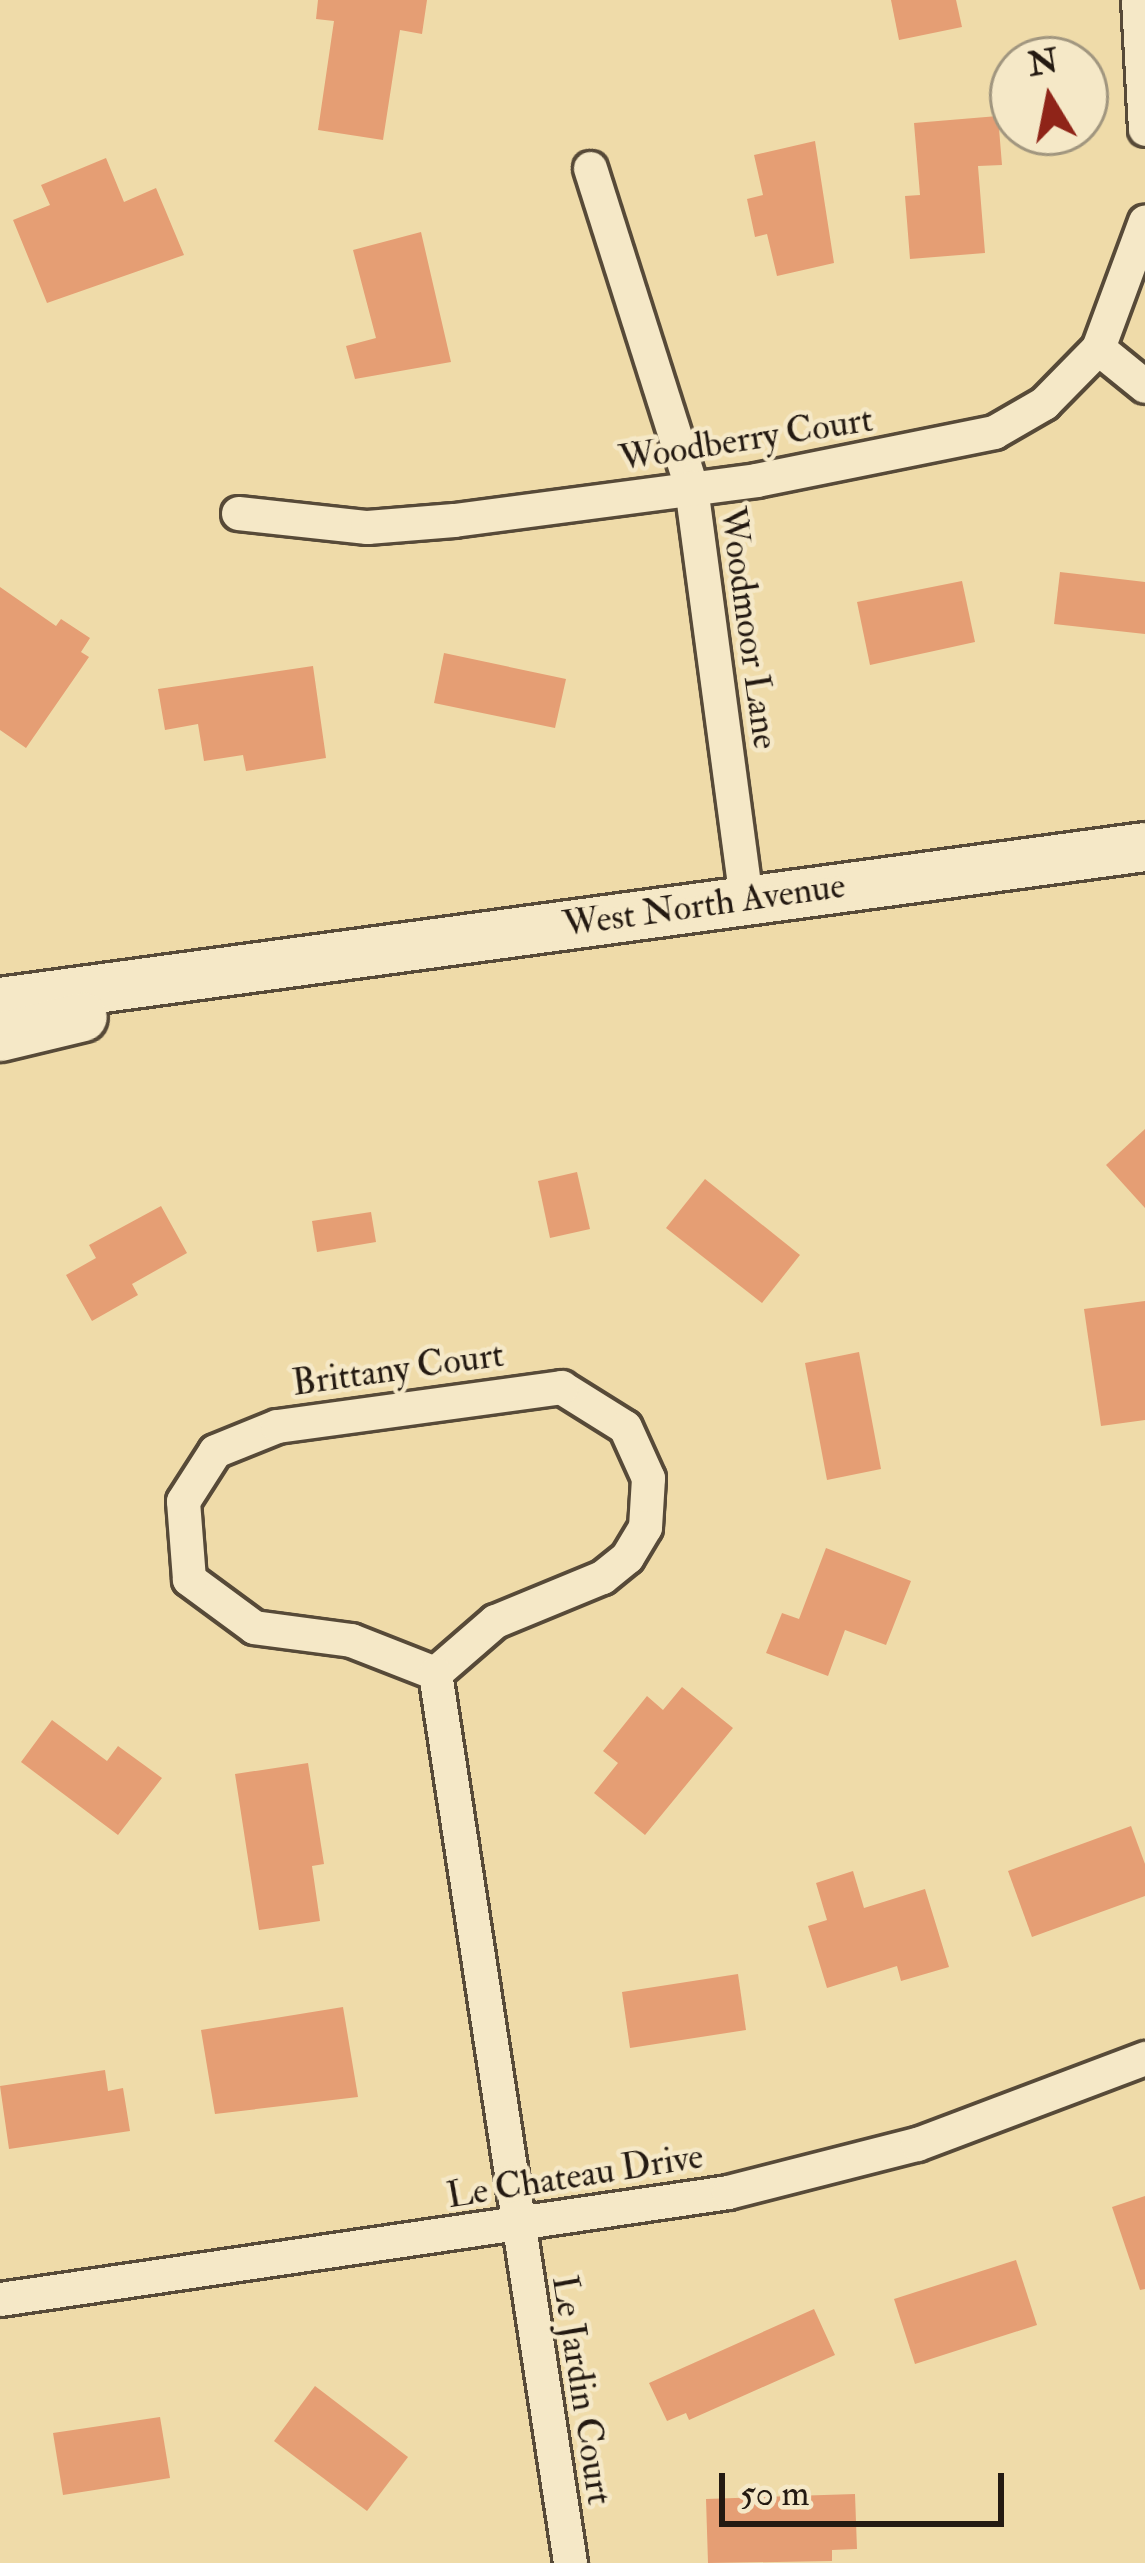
<!DOCTYPE html>
<style>
body{margin:0}
#map{position:relative;width:1145px;height:2563px;overflow:hidden;background:#efdba9;font-family:"IM FELL Double Pica",serif}
div>[style]{position:absolute}
.building>*{inset:0;background:#e59e74}
.roads{filter:drop-shadow(3px 0 #574a38) drop-shadow(-3px 0 #574a38) drop-shadow(0 3px #574a38) drop-shadow(0 -3px #574a38)}
.street>*{height:33px;margin:-16.5px;padding:0 16.5px;transform-origin:16.5px;border-radius:16.5px;background:#f5e8c7}
.secondary>*{height:48px;margin:-24px;padding:0 24px;transform-origin:24px;border-radius:24px;background:#f5e8c7}
span{translate:-50% -50%;white-space:nowrap;text-align:center;line-height:1.15;-webkit-text-stroke:9px #f5e8c7;paint-order:stroke}
.street-label{font-size:36px;color:#241a12}
.north{position:absolute;left:989px;top:36px;width:120px;height:120px;box-sizing:border-box;background:#f5e8c7;border:3px solid #a1967f;border-radius:50%;rotate:350deg;font-size:33px;font-weight:700;line-height:48px;text-align:center;color:#241a12}
.north::after{content:'';display:block;margin:auto;width:42px;height:54px;background:#8f2418;clip-path:polygon(50% 0,100% 100%,50% 72%,0 100%)}
.scale{position:absolute;left:719px;top:2473px;width:285px;height:54px;box-sizing:border-box;border:6px solid #241a12;border-top:0;padding-left:15px;font-size:36px;line-height:42px;white-space:nowrap;color:#241a12;-webkit-text-stroke:9px #f5e8c7;paint-order:stroke}
</style>
<div id="map">
<div class="building">
<i style="clip-path:polygon(318px 0,427px 0,422px 34px,400px 30px,383px 140px,318px 130px,334px 21px,316px 19px)"></i>
<i style="clip-path:polygon(891px 0,956px 0,962px 27px,899px 40px)"></i>
<i style="clip-path:polygon(998px 116px,1002px 165px,978px 166px,985px 253px,910px 259px,905px 196px,920px 195px,914px 123px)"></i>
<i style="clip-path:polygon(815px 141px,834px 263px,777px 276px,767px 234px,755px 237px,747px 199px,763px 195px,754px 155px)"></i>
<i style="clip-path:polygon(106px 158px,124px 202px,156px 188px,184px 255px,47px 303px,13px 220px,50px 205px,41px 185px)"></i>
<i style="clip-path:polygon(421px 232px,451px 362px,355px 379px,346px 346px,376px 338px,353px 250px)"></i>
<i style="clip-path:polygon(1060px 572px,1145px 582px,1145px 634px,1054px 624px)"></i>
<i style="clip-path:polygon(962px 581px,975px 642px,870px 665px,857px 602px)"></i>
<i style="clip-path:polygon(0 587px,56px 626px,61px 619px,90px 638px,81px 652px,89px 657px,26px 748px,0 730px)"></i>
<i style="clip-path:polygon(444px 653px,566px 679px,555px 728px,434px 703px)"></i>
<i style="clip-path:polygon(313px 666px,326px 758px,246px 771px,243px 755px,204px 761px,198px 724px,165px 730px,158px 689px)"></i>
<i style="clip-path:polygon(1145px 1129px,1145px 1208px,1106px 1165px)"></i>
<i style="clip-path:polygon(577px 1172px,590px 1229px,550px 1238px,538px 1181px)"></i>
<i style="clip-path:polygon(705px 1179px,800px 1255px,762px 1303px,666px 1228px)"></i>
<i style="clip-path:polygon(161px 1206px,187px 1253px,132px 1284px,138px 1295px,92px 1321px,66px 1275px,96px 1258px,89px 1245px)"></i>
<i style="clip-path:polygon(371px 1212px,376px 1242px,317px 1252px,312px 1221px)"></i>
<i style="clip-path:polygon(1145px 1301px,1145px 1420px,1101px 1426px,1084px 1309px)"></i>
<i style="clip-path:polygon(859px 1352px,881px 1469px,827px 1480px,805px 1363px)"></i>
<i style="clip-path:polygon(826px 1548px,911px 1581px,886px 1645px,845px 1630px,828px 1676px,766px 1653px,782px 1613px,799px 1619px)"></i>
<i style="clip-path:polygon(682px 1687px,733px 1728px,645px 1835px,594px 1793px,618px 1763px,603px 1751px,647px 1696px,663px 1710px)"></i>
<i style="clip-path:polygon(52px 1720px,107px 1761px,118px 1746px,162px 1778px,118px 1835px,21px 1762px)"></i>
<i style="clip-path:polygon(308px 1763px,324px 1864px,312px 1866px,320px 1921px,259px 1930px,235px 1774px)"></i>
<i style="clip-path:polygon(1131px 1826px,1145px 1864px,1145px 1896px,1032px 1937px,1008px 1871px)"></i>
<i style="clip-path:polygon(853px 1871px,864px 1908px,925px 1889px,949px 1967px,901px 1981px,897px 1966px,827px 1988px,808px 1926px,827px 1920px,816px 1883px)"></i>
<i style="clip-path:polygon(738px 1974px,746px 2030px,630px 2048px,622px 1992px)"></i>
<i style="clip-path:polygon(343px 2007px,358px 2097px,215px 2114px,201px 2030px)"></i>
<i style="clip-path:polygon(105px 2070px,108px 2091px,123px 2088px,130px 2131px,9px 2149px,0 2086px)"></i>
<i style="clip-path:polygon(1145px 2196px,1145px 2289px,1140px 2290px,1112px 2207px)"></i>
<i style="clip-path:polygon(1016px 2260px,1037px 2325px,915px 2364px,894px 2299px)"></i>
<i style="clip-path:polygon(814px 2309px,835px 2355px,689px 2420px,686px 2413px,667px 2421px,649px 2383px)"></i>
<i style="clip-path:polygon(315px 2386px,408px 2457px,367px 2511px,274px 2441px)"></i>
<i style="clip-path:polygon(160px 2417px,170px 2478px,63px 2495px,53px 2433px)"></i>
<i style="clip-path:polygon(855px 2494px,857px 2549px,832px 2550px,832px 2561px,708px 2563px,706px 2499px)"></i>
</div>
<div class="roads">
<div class="street">
<i style="left:1138px;top:0;width:129px;rotate:86.9deg"></i>
<i style="left:590px;top:168px;width:335px;rotate:72.4deg"></i>
<i style="left:691px;top:487px;width:414px;rotate:82.4deg"></i>
<i style="left:1098px;top:348px;width:60px;rotate:39deg"></i>
<i style="left:238px;top:513px;width:130px;rotate:6.2deg"></i>
<i style="left:367px;top:527px;width:87px;rotate:-4.6deg"></i>
<i style="left:454px;top:520px;width:305px;rotate:-7.5deg"></i>
<i style="left:756px;top:480px;width:243px;rotate:-11.4deg"></i>
<i style="left:994px;top:432px;width:58px;rotate:-30.1deg"></i>
<i style="left:1044px;top:403px;width:77px;rotate:-45.5deg"></i>
<i style="left:1098px;top:348px;width:135px;rotate:-69.7deg"></i>
<i style="left:561px;top:1387px;width:75px;rotate:32deg"></i>
<i style="left:625px;top:1427px;width:56px;rotate:65.7deg"></i>
<i style="left:648px;top:1478px;width:49px;rotate:93.5deg"></i>
<i style="left:645px;top:1527px;width:35px;rotate:121deg"></i>
<i style="left:627px;top:1557px;width:32px;rotate:141deg"></i>
<i style="left:602px;top:1577px;width:116px;rotate:157.6deg"></i>
<i style="left:495px;top:1621px;width:79px;rotate:139.1deg"></i>
<i style="left:435px;top:1673px;width:90px;rotate:-158.6deg"></i>
<i style="left:351px;top:1640px;width:98px;rotate:-172.4deg"></i>
<i style="left:254px;top:1627px;width:81px;rotate:-143.6deg"></i>
<i style="left:189px;top:1579px;width:78px;rotate:-94.4deg"></i>
<i style="left:183px;top:1501px;width:59px;rotate:-57.4deg"></i>
<i style="left:215px;top:1451px;width:67px;rotate:-22deg"></i>
<i style="left:277px;top:1426px;width:287px;rotate:-7.8deg"></i>
<i style="left:435px;top:1673px;width:900px;rotate:81.37deg"></i>
<i style="left:0;top:2299px;width:736px;rotate:-8.36deg"></i>
<i style="left:728px;top:2192px;width:195px;rotate:-14.3deg"></i>
<i style="left:917px;top:2144px;width:244px;rotate:-20.7deg"></i>
</div>
<div class="secondary">
<i style="left:0;top:1002px;width:1155px;rotate:-7.71deg"></i>
<i style="left:0;top:1037px;width:85px;rotate:-13.5deg"></i>
</div>
</div>
<div class="street-label">
<span style="left:746px;top:439px;rotate:-9deg">Woodberry Court</span>
<span style="left:749px;top:628px;rotate:82deg">Woodmoor Lane</span>
<span style="left:704px;top:905px;rotate:-8deg">West North Avenue</span>
<span style="left:398px;top:1369px;rotate:-8deg">Brittany Court</span>
<span style="left:575px;top:2176px;rotate:-9deg">Le Chateau Drive</span>
<span style="left:582px;top:2390px;rotate:81deg">Le Jardin Court</span>
</div>
<div class="north">N</div>
<div class="scale">50 m</div>
</div>
